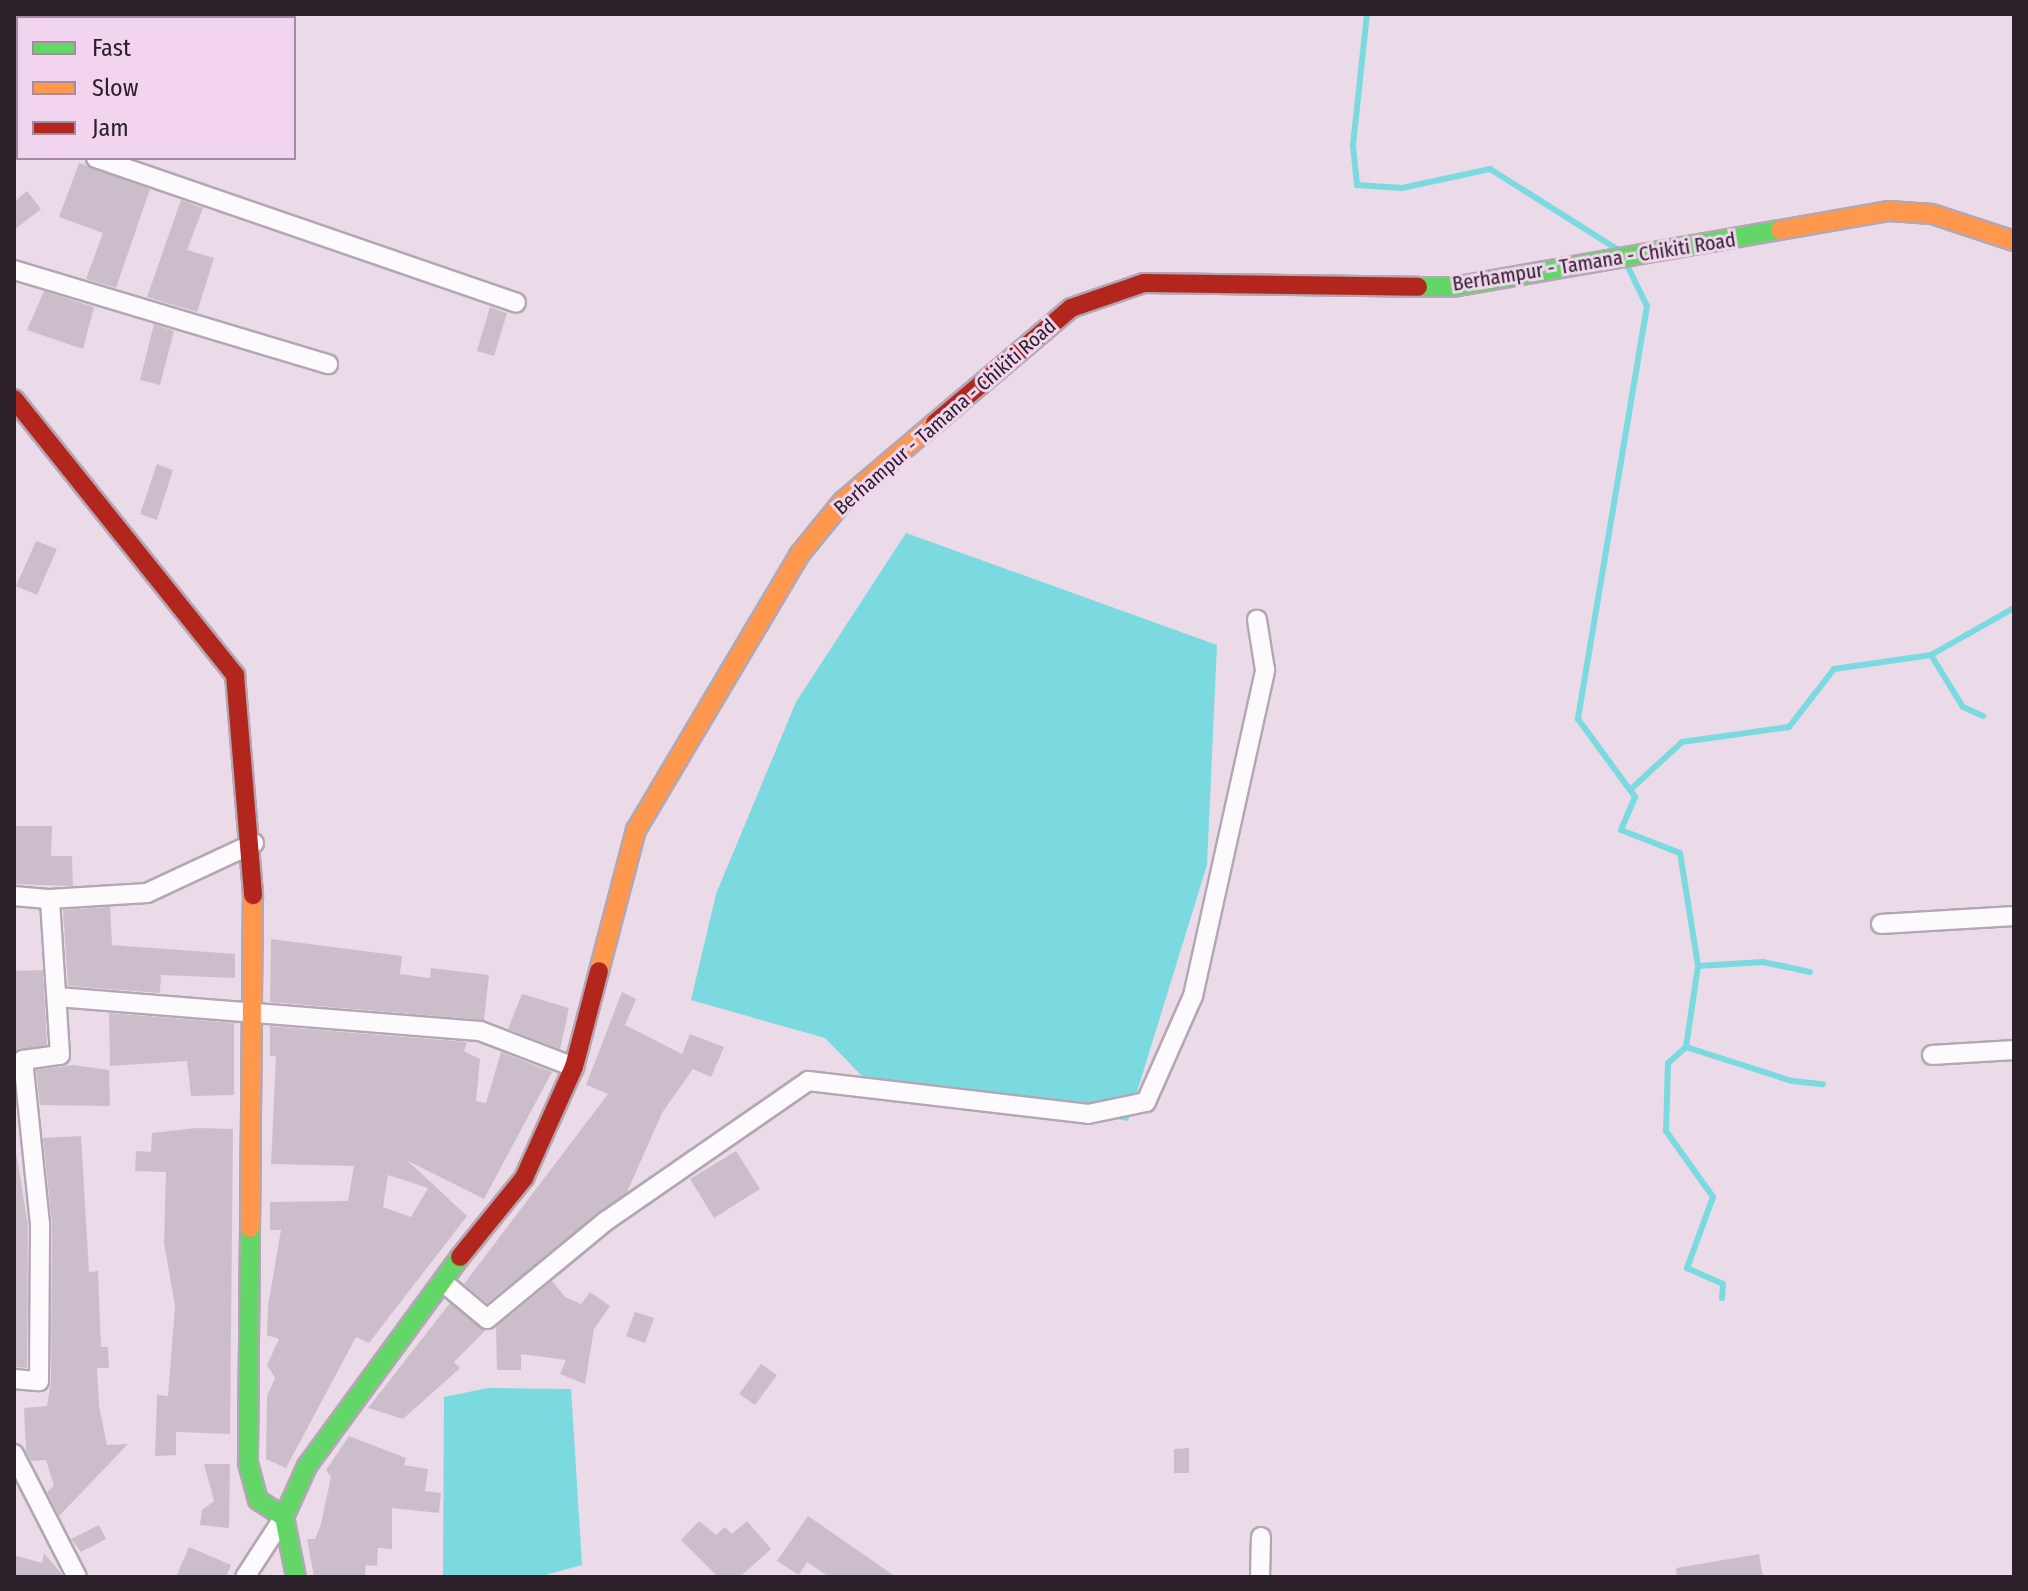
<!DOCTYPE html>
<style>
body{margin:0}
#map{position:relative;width:2028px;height:1591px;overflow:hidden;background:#ebdbe9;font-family:"Fira Sans Condensed",sans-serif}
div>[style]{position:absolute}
.water>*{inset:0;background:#7adae0}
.stream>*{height:6px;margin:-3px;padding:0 3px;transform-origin:3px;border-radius:3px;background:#7adae0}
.building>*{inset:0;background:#cbbeca}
.roads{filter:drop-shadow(2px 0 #b3a7b3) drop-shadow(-2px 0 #b3a7b3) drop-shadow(0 2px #b3a7b3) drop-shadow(0 -2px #b3a7b3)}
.street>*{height:18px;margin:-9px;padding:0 9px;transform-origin:9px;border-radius:9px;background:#fcfafc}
.fast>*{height:18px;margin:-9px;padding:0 9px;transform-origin:9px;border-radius:9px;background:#63d668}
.slow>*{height:18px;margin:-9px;padding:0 9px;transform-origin:9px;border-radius:9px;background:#ff974d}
.jam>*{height:18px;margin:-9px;padding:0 9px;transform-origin:9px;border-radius:9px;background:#b3261e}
span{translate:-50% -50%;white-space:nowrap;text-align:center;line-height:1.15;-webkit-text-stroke:6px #f2d4ef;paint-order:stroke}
.street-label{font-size:20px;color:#2c212b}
.frame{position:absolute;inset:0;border:16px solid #2c212b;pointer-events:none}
.legend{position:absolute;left:16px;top:16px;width:280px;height:144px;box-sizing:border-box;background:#f2d4ef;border:2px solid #a38ca1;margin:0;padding:10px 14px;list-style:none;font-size:24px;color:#2c212b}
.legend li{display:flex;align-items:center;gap:16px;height:40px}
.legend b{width:40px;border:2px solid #a38ca1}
</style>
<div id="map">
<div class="water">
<i style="clip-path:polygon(906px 533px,1217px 645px,1207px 865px,1128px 1121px,862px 1076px,825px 1038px,691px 1000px,716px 894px,796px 702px)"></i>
<i style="clip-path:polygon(488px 1388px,571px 1389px,582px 1565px,538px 1577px,443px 1577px,444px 1397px)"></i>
</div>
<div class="stream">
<i style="left:1367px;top:14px;width:132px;rotate:96.1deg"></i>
<i style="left:1353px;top:145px;width:40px;rotate:84.3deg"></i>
<i style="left:1357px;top:185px;width:45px;rotate:3.8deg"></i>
<i style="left:1402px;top:188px;width:90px;rotate:-12.2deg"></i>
<i style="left:1490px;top:169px;width:150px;rotate:32.2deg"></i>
<i style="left:1627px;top:265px;width:46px;rotate:64deg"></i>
<i style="left:1647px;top:306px;width:419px;rotate:99.5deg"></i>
<i style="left:1578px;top:719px;width:97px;rotate:53.8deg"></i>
<i style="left:1635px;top:797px;width:36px;rotate:113deg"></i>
<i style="left:1621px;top:830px;width:63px;rotate:21.3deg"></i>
<i style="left:1680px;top:853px;width:114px;rotate:80.9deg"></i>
<i style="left:1698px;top:966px;width:82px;rotate:98.4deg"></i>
<i style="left:1686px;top:1047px;width:24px;rotate:138deg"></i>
<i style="left:1668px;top:1063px;width:68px;rotate:91.7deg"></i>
<i style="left:1666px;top:1131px;width:81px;rotate:54.5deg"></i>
<i style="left:1713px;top:1197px;width:76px;rotate:110.1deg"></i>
<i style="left:1687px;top:1268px;width:39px;rotate:24deg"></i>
<i style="left:1723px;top:1284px;width:14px;rotate:94deg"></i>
<i style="left:1931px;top:655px;width:95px;rotate:-29.5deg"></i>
<i style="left:1630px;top:790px;width:71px;rotate:-42.7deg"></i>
<i style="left:1682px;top:742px;width:108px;rotate:-8deg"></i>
<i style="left:1789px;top:727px;width:73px;rotate:-52.2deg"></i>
<i style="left:1834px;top:669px;width:98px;rotate:-8.2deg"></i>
<i style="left:1931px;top:655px;width:61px;rotate:58.4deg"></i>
<i style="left:1963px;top:707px;width:22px;rotate:24deg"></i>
<i style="left:1698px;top:966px;width:65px;rotate:-3.5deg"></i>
<i style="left:1763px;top:962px;width:48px;rotate:12deg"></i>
<i style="left:1686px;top:1047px;width:111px;rotate:17.8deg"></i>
<i style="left:1792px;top:1081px;width:31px;rotate:6deg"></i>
</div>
<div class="building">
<i style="clip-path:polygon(79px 163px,150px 189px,116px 288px,86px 279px,103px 233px,59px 217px)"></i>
<i style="clip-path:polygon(27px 191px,41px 209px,14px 230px,14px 202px)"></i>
<i style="clip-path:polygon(181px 200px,203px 208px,187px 250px,214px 258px,197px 312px,147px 297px)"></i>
<i style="clip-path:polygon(44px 291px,94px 307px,83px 349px,27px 330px)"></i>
<i style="clip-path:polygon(490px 307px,507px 313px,494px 356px,477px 351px)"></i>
<i style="clip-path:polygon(154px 324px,174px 331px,160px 385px,140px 380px)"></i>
<i style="clip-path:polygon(157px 464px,173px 470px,157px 520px,140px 514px)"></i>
<i style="clip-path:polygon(36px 541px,57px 549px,37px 595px,16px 586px)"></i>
<i style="clip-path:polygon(14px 826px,52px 826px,51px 856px,72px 856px,73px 886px,14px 884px)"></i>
<i style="clip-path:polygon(110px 907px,112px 945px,235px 954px,235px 978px,161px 975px,160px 993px,68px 986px,63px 910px)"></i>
<i style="clip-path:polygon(271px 939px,402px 956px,400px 974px,430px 978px,431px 968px,489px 975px,484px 1020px,270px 1002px)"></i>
<i style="clip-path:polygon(43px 970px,47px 1045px,14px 1052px,14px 971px)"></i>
<i style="clip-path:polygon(622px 992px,636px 999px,625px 1025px,682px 1054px,690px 1034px,724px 1047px,711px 1077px,693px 1069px,662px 1113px,627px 1192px,487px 1303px,464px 1284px,608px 1094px,586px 1085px)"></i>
<i style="clip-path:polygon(522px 994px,569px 1008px,560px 1049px,508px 1029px)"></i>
<i style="clip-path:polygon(109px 1013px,234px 1023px,234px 1095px,191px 1096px,187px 1061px,110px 1066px)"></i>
<i style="clip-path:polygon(evenodd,270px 1026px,467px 1042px,464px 1051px,480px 1059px,476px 1101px,486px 1103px,501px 1052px,552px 1072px,484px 1199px,408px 1161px,467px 1216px,369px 1343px,356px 1337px,286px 1468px,266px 1459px,267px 1396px,275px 1378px,267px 1365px,279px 1339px,267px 1335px,268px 1306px,281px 1230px,270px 1230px,270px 1202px,348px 1201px,354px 1166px,271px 1164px,276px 1056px,270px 1056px,270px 1026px,388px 1175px,428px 1188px,411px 1217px,383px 1207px,388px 1175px)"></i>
<i style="clip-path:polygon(73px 1065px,109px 1070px,110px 1106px,40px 1105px,36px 1070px)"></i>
<i style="clip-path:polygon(197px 1128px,233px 1129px,230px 1434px,176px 1432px,176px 1455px,155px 1456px,157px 1395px,168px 1396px,175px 1306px,164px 1243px,166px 1172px,135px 1171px,136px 1151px,151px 1152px,152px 1133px)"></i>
<i style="clip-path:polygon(81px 1136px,89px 1272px,98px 1271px,101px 1347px,108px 1347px,109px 1368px,97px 1368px,99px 1406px,107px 1445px,128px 1444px,59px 1516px,47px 1492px,54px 1486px,46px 1460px,31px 1461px,26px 1451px,24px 1408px,47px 1406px,51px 1381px,52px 1224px,43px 1138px)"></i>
<i style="clip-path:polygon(14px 1140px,28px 1225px,27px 1368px,14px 1367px)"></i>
<i style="clip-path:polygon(736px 1151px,760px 1189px,714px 1218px,690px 1179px)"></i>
<i style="clip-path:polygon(552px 1281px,565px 1297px,581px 1304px,590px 1292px,610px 1306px,594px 1329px,585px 1384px,560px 1374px,566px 1360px,521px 1354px,521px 1370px,497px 1370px,496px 1327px)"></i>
<i style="clip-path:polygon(450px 1303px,485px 1331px,454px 1362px,460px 1368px,403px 1419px,368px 1408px)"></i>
<i style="clip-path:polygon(635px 1312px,654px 1318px,645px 1343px,626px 1336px)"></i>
<i style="clip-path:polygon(761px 1364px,777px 1375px,755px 1405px,739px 1394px)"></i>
<i style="clip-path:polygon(349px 1436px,406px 1458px,404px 1465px,428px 1469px,425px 1491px,441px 1493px,439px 1513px,392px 1508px,392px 1549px,378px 1548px,377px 1566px,366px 1565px,365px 1576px,314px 1577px,307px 1539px,315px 1539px,321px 1524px,331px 1477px,326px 1470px)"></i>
<i style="clip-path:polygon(1189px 1448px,1189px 1473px,1174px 1473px,1174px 1449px)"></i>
<i style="clip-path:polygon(204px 1464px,230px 1464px,229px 1528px,200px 1525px,202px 1510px,214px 1501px)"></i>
<i style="clip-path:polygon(808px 1516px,896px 1577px,829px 1577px,807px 1562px,799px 1575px,777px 1561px)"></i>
<i style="clip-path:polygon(699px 1521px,716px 1535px,725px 1527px,732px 1534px,747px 1521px,771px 1549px,740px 1577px,718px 1577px,681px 1540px)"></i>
<i style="clip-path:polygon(99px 1525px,106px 1539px,81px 1552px,71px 1539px)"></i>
<i style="clip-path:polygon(189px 1547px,231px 1565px,226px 1577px,176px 1577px)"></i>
<i style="clip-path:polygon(44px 1553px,64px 1577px,14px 1577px,14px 1555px,42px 1563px)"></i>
<i style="clip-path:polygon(1759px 1554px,1763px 1577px,1677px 1577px,1676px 1568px)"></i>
</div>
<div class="roads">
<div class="street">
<i style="left:57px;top:14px;width:12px;rotate:20deg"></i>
<i style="left:14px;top:129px;width:4px;rotate:27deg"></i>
<i style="left:96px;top:158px;width:444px;rotate:19deg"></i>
<i style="left:14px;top:270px;width:328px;rotate:16.7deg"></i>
<i style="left:14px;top:896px;width:36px;rotate:5deg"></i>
<i style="left:1881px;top:924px;width:133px;rotate:-3.4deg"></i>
<i style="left:57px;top:997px;width:424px;rotate:4.6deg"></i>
<i style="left:480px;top:1031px;width:101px;rotate:21deg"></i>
<i style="left:1932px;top:1055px;width:82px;rotate:-3.5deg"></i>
<i style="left:444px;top:1283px;width:56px;rotate:39.9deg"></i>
<i style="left:487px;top:1319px;width:154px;rotate:-39.5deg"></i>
<i style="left:606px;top:1221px;width:246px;rotate:-34.7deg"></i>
<i style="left:808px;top:1081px;width:282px;rotate:6.7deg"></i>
<i style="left:1088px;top:1114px;width:59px;rotate:-11.7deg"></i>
<i style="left:1146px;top:1102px;width:116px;rotate:-66.1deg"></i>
<i style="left:1193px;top:996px;width:334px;rotate:-77.5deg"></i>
<i style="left:1265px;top:670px;width:51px;rotate:-99.1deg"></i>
<i style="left:14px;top:1379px;width:25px;rotate:5deg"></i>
<i style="left:39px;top:1381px;width:157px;rotate:-89.6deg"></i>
<i style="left:40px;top:1224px;width:165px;rotate:-95.9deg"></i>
<i style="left:23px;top:1060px;width:37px;rotate:-8deg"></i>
<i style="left:60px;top:1055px;width:156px;rotate:-93.7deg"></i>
<i style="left:50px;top:899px;width:97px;rotate:-3.5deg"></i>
<i style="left:147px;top:893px;width:118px;rotate:-25deg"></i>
<i style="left:14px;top:1454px;width:138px;rotate:62.9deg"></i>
<i style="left:245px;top:1577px;width:72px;rotate:-57deg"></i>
<i style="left:1260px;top:1577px;width:40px;rotate:-88.6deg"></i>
</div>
<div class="fast">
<i style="left:1418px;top:287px;width:35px"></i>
<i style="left:1453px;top:287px;width:332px;rotate:-9.9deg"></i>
<i style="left:250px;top:1228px;width:235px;rotate:90.5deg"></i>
<i style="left:248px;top:1463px;width:38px;rotate:75deg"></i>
<i style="left:258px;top:1500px;width:31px;rotate:33deg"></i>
<i style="left:296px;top:1577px;width:61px;rotate:-101.3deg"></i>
<i style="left:284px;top:1517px;width:56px;rotate:-65.7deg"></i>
<i style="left:307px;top:1466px;width:259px;rotate:-53.8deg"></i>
</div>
<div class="slow">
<i style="left:1780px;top:230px;width:111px;rotate:-9.9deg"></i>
<i style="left:1889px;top:211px;width:43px;rotate:4deg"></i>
<i style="left:1932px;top:214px;width:86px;rotate:18.2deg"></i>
<i style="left:599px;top:971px;width:146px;rotate:-75.3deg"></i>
<i style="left:636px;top:830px;width:320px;rotate:-59.3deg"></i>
<i style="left:799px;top:555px;width:70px;rotate:-50.8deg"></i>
<i style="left:843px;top:501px;width:121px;rotate:-40.3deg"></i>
<i style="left:250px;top:1228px;width:333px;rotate:-89.5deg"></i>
</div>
<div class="jam">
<i style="left:14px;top:399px;width:354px;rotate:51.3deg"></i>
<i style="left:235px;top:675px;width:221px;rotate:85.3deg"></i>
<i style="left:935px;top:423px;width:178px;rotate:-40.2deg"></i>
<i style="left:1071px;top:308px;width:77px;rotate:-18.9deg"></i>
<i style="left:1144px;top:283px;width:274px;rotate:0.8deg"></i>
<i style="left:460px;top:1257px;width:102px;rotate:-51deg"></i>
<i style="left:524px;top:1178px;width:122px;rotate:-65.8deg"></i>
<i style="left:574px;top:1067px;width:99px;rotate:-75.4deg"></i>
</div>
</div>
<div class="street-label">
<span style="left:1594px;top:262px;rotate:-9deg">Berhampur - Tamana - Chikiti Road</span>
<span style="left:945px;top:417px;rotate:-41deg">Berhampur - Tamana - Chikiti Road</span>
</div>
<div class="frame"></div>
<ul class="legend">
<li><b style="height:10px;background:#63d668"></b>Fast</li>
<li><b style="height:10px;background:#ff974d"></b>Slow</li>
<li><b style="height:10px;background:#b3261e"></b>Jam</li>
</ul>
</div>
